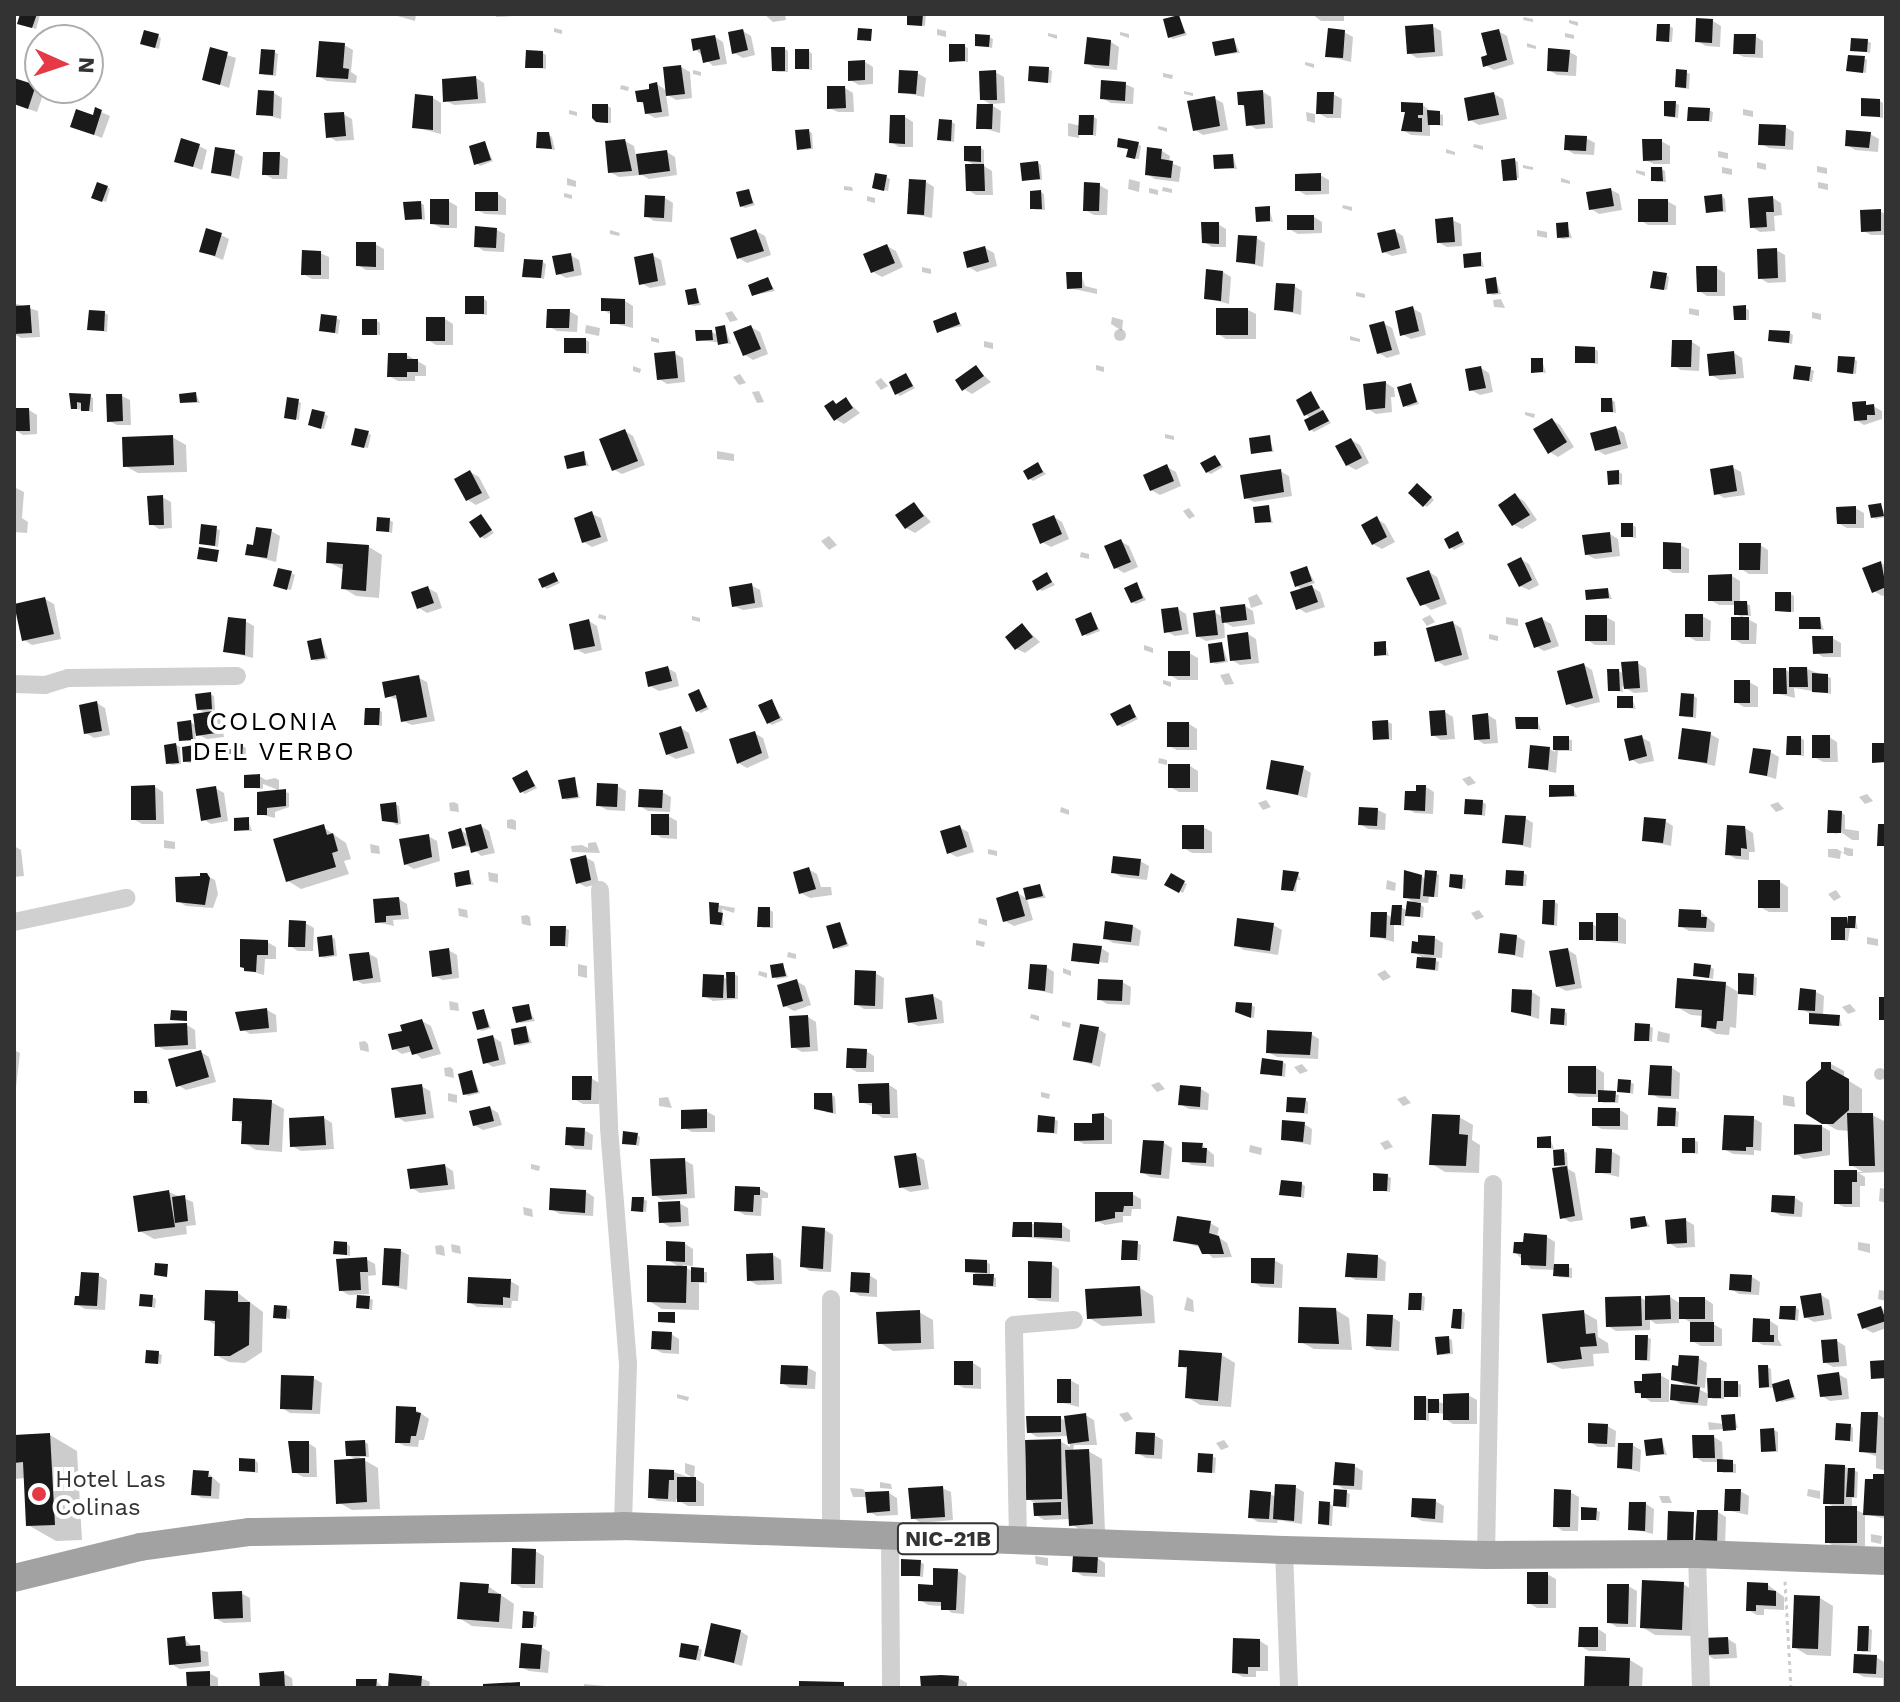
<!DOCTYPE html>
<style>
body{margin:0}
#map{position:relative;width:1900px;height:1702px;overflow:hidden;background:#fff;font-family:"Work Sans",sans-serif}
div>[style]{position:absolute}
.shadow>*{inset:0;background:#0003}
.round{border-radius:50%}
.building>*{inset:0;background:#1a1a1a}
.path>*{height:3px;margin-top:-1.5px;transform-origin:0;background:repeating-linear-gradient(90deg,#cdcdcd 0 4px,transparent 0 8px)}
.minor>*{height:18px;margin:-9px;padding:0 9px;transform-origin:9px;border-radius:9px;background:#d0d0d0}
.trunk>*{height:28px;margin:-14px;padding:0 14px;transform-origin:14px;border-radius:14px;background:#a2a2a2}
.dots>*{width:22px;height:22px;translate:-50% -50%;box-sizing:border-box;border:4px solid #fff;border-radius:50%}
span{translate:-50% -50%;white-space:nowrap;text-align:center;line-height:1.15;-webkit-text-stroke:8px #fff;paint-order:stroke}
.shield-label span{padding:2px 6px;background:#fff;border:2px solid;border-radius:6px;-webkit-text-stroke-width:0}
.shield-label{font-size:22px;color:#333;font-weight:700}
.poi-label{font-size:24px;color:#333}
.left{translate:0 -50%;text-align:left}
.neighbourhood-label{font-size:26px;color:#000;letter-spacing:2px}
.frame{position:absolute;inset:0;border:16px solid #333;pointer-events:none}
.north{position:absolute;left:24px;top:24px;width:80px;height:80px;box-sizing:border-box;background:#fff;border:2px solid #adadad;border-radius:50%;rotate:93deg;font-size:22px;font-weight:700;line-height:32px;text-align:center;color:#333}
.north::after{content:'';display:block;margin:auto;width:28px;height:36px;background:#e63946;clip-path:polygon(50% 0,100% 100%,50% 72%,0 100%)}
</style>
<div id="map">
<div class="shadow">
<i style="clip-path:polygon(22px 14px,40px 15px,36px 29px,23px 25px)"></i>
<i style="clip-path:polygon(416px 14px,415px 21px,394px 15px,395px 14px)"></i>
<i style="clip-path:polygon(491px 14px,513px 14px,513px 16px,497px 17px)"></i>
<i style="clip-path:polygon(764px 14px,785px 14px,786px 20px,773px 22px)"></i>
<i style="clip-path:polygon(909px 14px,926px 14px,925px 26px,909px 24px)"></i>
<i style="clip-path:polygon(1312px 14px,1344px 14px,1344px 21px,1321px 21px)"></i>
<i style="clip-path:polygon(1179px 17px,1187px 35px,1173px 39px,1170px 37px)"></i>
<i style="clip-path:polygon(1524px 17px,1533px 19px,1533px 22px,1523px 20px)"></i>
<i style="clip-path:polygon(1569px 20px,1578px 22px,1578px 26px,1569px 23px)"></i>
<i style="clip-path:polygon(1713px 21px,1721px 26px,1720px 47px,1706px 46px,1697px 41px)"></i>
<i style="clip-path:polygon(1432px 26px,1441px 31px,1443px 56px,1417px 58px,1409px 53px)"></i>
<i style="clip-path:polygon(1669px 26px,1673px 28px,1672px 42px,1658px 40px)"></i>
<i style="clip-path:polygon(554px 28px,562px 30px,562px 34px,554px 32px)"></i>
<i style="clip-path:polygon(937px 29px,946px 31px,946px 37px,937px 35px)"></i>
<i style="clip-path:polygon(743px 31px,751px 36px,755px 55px,743px 58px,734px 53px)"></i>
<i style="clip-path:polygon(1498px 31px,1507px 36px,1514px 64px,1494px 70px,1485px 65px)"></i>
<i style="clip-path:polygon(1120px 32px,1129px 34px,1129px 38px,1120px 35px)"></i>
<i style="clip-path:polygon(1344px 32px,1353px 37px,1351px 62px,1327px 56px)"></i>
<i style="clip-path:polygon(1048px 33px,1057px 35px,1057px 39px,1048px 36px)"></i>
<i style="clip-path:polygon(1565px 33px,1574px 35px,1574px 39px,1565px 37px)"></i>
<i style="clip-path:polygon(158px 36px,161px 38px,159px 49px,146px 45px)"></i>
<i style="clip-path:polygon(1755px 36px,1763px 41px,1763px 58px,1744px 57px,1735px 53px)"></i>
<i style="clip-path:polygon(715px 37px,723px 42px,727px 64px,713px 66px,695px 49px)"></i>
<i style="clip-path:polygon(989px 37px,993px 39px,992px 48px,977px 45px)"></i>
<i style="clip-path:polygon(1234px 40px,1240px 53px,1216px 55px)"></i>
<i style="clip-path:polygon(1867px 41px,1871px 43px,1870px 53px,1852px 49px)"></i>
<i style="clip-path:polygon(1111px 42px,1119px 47px,1117px 70px,1095px 68px,1086px 63px)"></i>
<i style="clip-path:polygon(1527px 43px,1536px 46px,1536px 49px,1527px 47px)"></i>
<i style="clip-path:polygon(344px 45px,353px 50px,351px 72px,357px 76px,356px 83px,327px 81px,318px 76px)"></i>
<i style="clip-path:polygon(964px 46px,968px 48px,968px 62px,951px 60px)"></i>
<i style="clip-path:polygon(785px 49px,788px 51px,788px 72px,777px 72px,774px 70px)"></i>
<i style="clip-path:polygon(212px 50px,236px 58px,229px 88px,205px 79px)"></i>
<i style="clip-path:polygon(809px 51px,812px 54px,812px 70px,797px 68px)"></i>
<i style="clip-path:polygon(274px 52px,278px 54px,276px 76px,265px 75px,261px 73px)"></i>
<i style="clip-path:polygon(1569px 52px,1577px 56px,1576px 76px,1557px 75px,1549px 70px)"></i>
<i style="clip-path:polygon(543px 53px,546px 55px,546px 69px,527px 67px)"></i>
<i style="clip-path:polygon(1864px 58px,1867px 60px,1866px 73px,1849px 70px)"></i>
<i style="clip-path:polygon(865px 62px,873px 67px,873px 84px,859px 85px,850px 80px)"></i>
<i style="clip-path:polygon(1305px 62px,1314px 64px,1314px 68px,1305px 65px)"></i>
<i style="clip-path:polygon(681px 67px,690px 72px,692px 98px,676px 100px,666px 94px,669px 116px,655px 118px,646px 113px,645px 105px,639px 101px,657px 84px,667px 91px)"></i>
<i style="clip-path:polygon(1048px 69px,1052px 71px,1051px 83px,1030px 80px)"></i>
<i style="clip-path:polygon(693px 70px,701px 72px,701px 76px,693px 74px)"></i>
<i style="clip-path:polygon(995px 72px,1004px 77px,1005px 103px,990px 104px,982px 99px)"></i>
<i style="clip-path:polygon(1686px 72px,1690px 74px,1689px 89px,1681px 88px,1677px 86px)"></i>
<i style="clip-path:polygon(917px 73px,926px 78px,924px 97px,900px 92px)"></i>
<i style="clip-path:polygon(1163px 73px,1173px 75px,1172px 79px,1163px 77px)"></i>
<i style="clip-path:polygon(476px 78px,484px 83px,486px 103px,454px 105px,445px 100px)"></i>
<i style="clip-path:polygon(1125px 84px,1134px 88px,1133px 104px,1111px 103px,1102px 98px)"></i>
<i style="clip-path:polygon(621px 85px,629px 87px,628px 91px,620px 89px)"></i>
<i style="clip-path:polygon(35px 87px,44px 92px,37px 112px,14px 104px)"></i>
<i style="clip-path:polygon(845px 88px,853px 93px,854px 112px,838px 112px,829px 108px)"></i>
<i style="clip-path:polygon(1184px 91px,1193px 93px,1193px 96px,1184px 94px)"></i>
<i style="clip-path:polygon(1263px 92px,1271px 97px,1273px 128px,1256px 129px,1248px 124px,1246px 108px,1240px 104px)"></i>
<i style="clip-path:polygon(274px 93px,282px 98px,281px 119px,258px 113px)"></i>
<i style="clip-path:polygon(1333px 94px,1342px 99px,1341px 118px,1327px 118px,1318px 113px)"></i>
<i style="clip-path:polygon(1494px 94px,1503px 99px,1507px 119px,1479px 125px,1470px 120px)"></i>
<i style="clip-path:polygon(433px 98px,441px 103px,441px 134px,414px 127px)"></i>
<i style="clip-path:polygon(1214px 98px,1223px 103px,1228px 130px,1203px 135px,1195px 130px)"></i>
<i style="clip-path:polygon(1880px 101px,1883px 103px,1883px 118px,1863px 115px)"></i>
<i style="clip-path:polygon(1675px 103px,1679px 105px,1678px 118px,1669px 117px,1666px 115px)"></i>
<i style="clip-path:polygon(1423px 105px,1431px 112px,1443px 115px,1443px 126px,1430px 124px,1430px 136px,1411px 135px,1403px 130px,1407px 114px,1403px 111px)"></i>
<i style="clip-path:polygon(608px 106px,611px 108px,611px 123px,601px 123px,597px 121px)"></i>
<i style="clip-path:polygon(993px 106px,1001px 111px,1000px 133px,978px 127px)"></i>
<i style="clip-path:polygon(1743px 109px,1753px 111px,1753px 117px,1743px 115px)"></i>
<i style="clip-path:polygon(569px 110px,577px 112px,577px 116px,569px 114px)"></i>
<i style="clip-path:polygon(1709px 110px,1713px 112px,1712px 122px,1689px 119px)"></i>
<i style="clip-path:polygon(101px 112px,110px 116px,102px 138px,73px 126px)"></i>
<i style="clip-path:polygon(1306px 112px,1315px 114px,1315px 123px,1307px 121px)"></i>
<i style="clip-path:polygon(343px 114px,352px 119px,354px 140px,336px 141px,328px 136px)"></i>
<i style="clip-path:polygon(905px 117px,913px 122px,913px 147px,899px 147px,891px 142px)"></i>
<i style="clip-path:polygon(1094px 117px,1097px 119px,1096px 136px,1079px 132px,1079px 138px,1068px 136px,1068px 123px,1081px 126px)"></i>
<i style="clip-path:polygon(952px 122px,955px 124px,954px 142px,943px 141px,939px 139px)"></i>
<i style="clip-path:polygon(1158px 126px,1167px 128px,1167px 132px,1158px 129px)"></i>
<i style="clip-path:polygon(1785px 127px,1794px 132px,1793px 150px,1769px 148px,1760px 143px)"></i>
<i style="clip-path:polygon(808px 131px,812px 133px,813px 149px,802px 150px,799px 148px)"></i>
<i style="clip-path:polygon(548px 134px,552px 137px,555px 150px,538px 147px)"></i>
<i style="clip-path:polygon(1870px 134px,1879px 139px,1878px 152px,1855px 150px,1847px 145px)"></i>
<i style="clip-path:polygon(1586px 138px,1595px 143px,1594px 155px,1574px 154px,1566px 149px)"></i>
<i style="clip-path:polygon(625px 141px,634px 146px,636px 156px,667px 152px,675px 157px,677px 175px,649px 179px,642px 175px,619px 177px,610px 172px)"></i>
<i style="clip-path:polygon(1661px 141px,1670px 146px,1670px 164px,1654px 164px,1645px 160px)"></i>
<i style="clip-path:polygon(485px 143px,493px 161px,480px 166px,476px 163px)"></i>
<i style="clip-path:polygon(1138px 144px,1141px 146px,1139px 159px,1132px 158px)"></i>
<i style="clip-path:polygon(1474px 144px,1483px 146px,1483px 150px,1473px 147px)"></i>
<i style="clip-path:polygon(199px 146px,207px 150px,202px 170px,177px 161px)"></i>
<i style="clip-path:polygon(981px 148px,984px 150px,984px 166px,992px 171px,993px 195px,976px 195px,968px 190px,976px 166px,966px 160px)"></i>
<i style="clip-path:polygon(1446px 149px,1455px 152px,1455px 155px,1446px 153px)"></i>
<i style="clip-path:polygon(1162px 151px,1170px 156px,1169px 162px,1181px 167px,1179px 182px,1155px 179px,1147px 174px)"></i>
<i style="clip-path:polygon(1718px 151px,1728px 153px,1728px 159px,1718px 157px)"></i>
<i style="clip-path:polygon(234px 152px,243px 157px,239px 179px,213px 172px)"></i>
<i style="clip-path:polygon(279px 154px,288px 159px,287px 179px,273px 179px,264px 174px)"></i>
<i style="clip-path:polygon(1233px 156px,1237px 169px,1216px 168px)"></i>
<i style="clip-path:polygon(1514px 160px,1518px 162px,1519px 178px,1506px 179px)"></i>
<i style="clip-path:polygon(1757px 162px,1766px 164px,1766px 170px,1757px 168px)"></i>
<i style="clip-path:polygon(1038px 163px,1041px 165px,1042px 180px,1024px 180px)"></i>
<i style="clip-path:polygon(1523px 165px,1533px 167px,1533px 170px,1523px 168px)"></i>
<i style="clip-path:polygon(1817px 166px,1827px 168px,1827px 174px,1817px 172px)"></i>
<i style="clip-path:polygon(1722px 167px,1732px 169px,1732px 175px,1722px 173px)"></i>
<i style="clip-path:polygon(1662px 169px,1665px 171px,1666px 182px,1657px 182px,1653px 180px)"></i>
<i style="clip-path:polygon(1636px 170px,1645px 172px,1645px 176px,1636px 173px)"></i>
<i style="clip-path:polygon(1320px 175px,1329px 180px,1329px 194px,1306px 195px,1297px 190px)"></i>
<i style="clip-path:polygon(886px 177px,890px 179px,888px 191px,878px 189px)"></i>
<i style="clip-path:polygon(567px 178px,576px 181px,576px 187px,567px 185px)"></i>
<i style="clip-path:polygon(1561px 178px,1570px 181px,1570px 184px,1561px 182px)"></i>
<i style="clip-path:polygon(1129px 179px,1140px 182px,1139px 192px,1128px 189px)"></i>
<i style="clip-path:polygon(926px 182px,934px 187px,932px 218px,909px 213px)"></i>
<i style="clip-path:polygon(1818px 182px,1828px 184px,1828px 190px,1818px 188px)"></i>
<i style="clip-path:polygon(1099px 185px,1108px 190px,1107px 215px,1094px 215px,1085px 210px)"></i>
<i style="clip-path:polygon(844px 186px,852px 187px,853px 191px,844px 190px)"></i>
<i style="clip-path:polygon(107px 187px,110px 189px,106px 202px,97px 199px)"></i>
<i style="clip-path:polygon(1163px 187px,1172px 189px,1172px 193px,1162px 191px)"></i>
<i style="clip-path:polygon(1149px 188px,1158px 190px,1158px 195px,1149px 193px)"></i>
<i style="clip-path:polygon(1611px 190px,1619px 194px,1622px 210px,1599px 214px,1591px 209px)"></i>
<i style="clip-path:polygon(748px 191px,755px 205px,745px 208px,741px 206px)"></i>
<i style="clip-path:polygon(1041px 192px,1044px 194px,1045px 210px,1036px 210px,1032px 208px)"></i>
<i style="clip-path:polygon(564px 193px,572px 195px,572px 199px,564px 197px)"></i>
<i style="clip-path:polygon(498px 194px,506px 199px,506px 215px,485px 214px,477px 210px)"></i>
<i style="clip-path:polygon(867px 196px,875px 198px,875px 203px,867px 201px)"></i>
<i style="clip-path:polygon(1722px 196px,1725px 199px,1726px 212px,1708px 212px)"></i>
<i style="clip-path:polygon(665px 198px,673px 203px,672px 222px,654px 221px,646px 216px)"></i>
<i style="clip-path:polygon(1773px 198px,1781px 203px,1782px 215px,1774px 216px,1775px 231px,1760px 232px,1752px 227px)"></i>
<i style="clip-path:polygon(448px 201px,457px 206px,457px 228px,441px 228px,432px 223px)"></i>
<i style="clip-path:polygon(1667px 201px,1676px 206px,1676px 225px,1648px 225px,1640px 220px)"></i>
<i style="clip-path:polygon(420px 203px,424px 205px,425px 220px,407px 219px)"></i>
<i style="clip-path:polygon(1343px 205px,1352px 207px,1352px 211px,1342px 208px)"></i>
<i style="clip-path:polygon(1269px 208px,1273px 222px,1258px 221px)"></i>
<i style="clip-path:polygon(1880px 211px,1886px 215px,1886px 235px,1871px 235px,1862px 230px)"></i>
<i style="clip-path:polygon(1314px 217px,1322px 222px,1322px 233px,1298px 234px,1289px 229px)"></i>
<i style="clip-path:polygon(1452px 220px,1461px 224px,1462px 246px,1447px 247px,1438px 242px)"></i>
<i style="clip-path:polygon(1218px 224px,1226px 229px,1226px 247px,1212px 247px,1204px 242px)"></i>
<i style="clip-path:polygon(1567px 224px,1572px 238px,1562px 239px,1559px 237px)"></i>
<i style="clip-path:polygon(497px 230px,505px 234px,504px 252px,484px 251px,476px 246px)"></i>
<i style="clip-path:polygon(610px 230px,620px 233px,619px 236px,610px 234px)"></i>
<i style="clip-path:polygon(1537px 230px,1547px 232px,1547px 238px,1537px 236px)"></i>
<i style="clip-path:polygon(756px 231px,765px 236px,771px 255px,747px 263px,739px 258px)"></i>
<i style="clip-path:polygon(1395px 231px,1403px 236px,1407px 253px,1392px 256px,1384px 252px)"></i>
<i style="clip-path:polygon(221px 235px,229px 239px,223px 260px,201px 251px)"></i>
<i style="clip-path:polygon(1256px 238px,1265px 243px,1263px 267px,1238px 261px)"></i>
<i style="clip-path:polygon(375px 244px,384px 249px,384px 270px,366px 270px,358px 265px)"></i>
<i style="clip-path:polygon(887px 246px,896px 251px,903px 267px,882px 277px,873px 272px)"></i>
<i style="clip-path:polygon(985px 248px,994px 253px,997px 266px,977px 272px,969px 267px)"></i>
<i style="clip-path:polygon(1776px 250px,1785px 255px,1786px 282px,1768px 283px,1760px 278px)"></i>
<i style="clip-path:polygon(320px 253px,329px 257px,329px 279px,312px 279px,303px 274px)"></i>
<i style="clip-path:polygon(1480px 254px,1484px 267px,1466px 266px)"></i>
<i style="clip-path:polygon(570px 255px,579px 260px,582px 275px,566px 278px,557px 273px)"></i>
<i style="clip-path:polygon(652px 255px,661px 260px,666px 285px,650px 288px,641px 283px)"></i>
<i style="clip-path:polygon(542px 262px,546px 264px,544px 279px,524px 275px)"></i>
<i style="clip-path:polygon(922px 267px,931px 269px,931px 274px,922px 272px)"></i>
<i style="clip-path:polygon(1716px 268px,1725px 273px,1725px 296px,1707px 296px,1699px 291px)"></i>
<i style="clip-path:polygon(1223px 272px,1231px 277px,1229px 304px,1206px 298px)"></i>
<i style="clip-path:polygon(1081px 274px,1085px 286px,1097px 289px,1097px 294px,1069px 288px)"></i>
<i style="clip-path:polygon(1666px 275px,1669px 277px,1667px 290px,1656px 289px)"></i>
<i style="clip-path:polygon(768px 279px,775px 291px,754px 295px)"></i>
<i style="clip-path:polygon(1496px 280px,1501px 294px,1493px 295px,1489px 293px)"></i>
<i style="clip-path:polygon(1294px 286px,1302px 291px,1301px 315px,1276px 309px)"></i>
<i style="clip-path:polygon(696px 291px,701px 305px,693px 306px,690px 304px)"></i>
<i style="clip-path:polygon(1356px 292px,1365px 294px,1365px 298px,1356px 296px)"></i>
<i style="clip-path:polygon(483px 298px,487px 301px,487px 315px,467px 312px)"></i>
<i style="clip-path:polygon(1501px 299px,1505px 308px,1494px 307px,1493px 300px)"></i>
<i style="clip-path:polygon(625px 301px,633px 306px,633px 328px,612px 323px,612px 315px,603px 310px)"></i>
<i style="clip-path:polygon(14px 303px,38px 311px,40px 337px,21px 338px,14px 334px)"></i>
<i style="clip-path:polygon(1412px 308px,1421px 313px,1426px 335px,1411px 339px,1402px 334px)"></i>
<i style="clip-path:polygon(1689px 308px,1699px 310px,1699px 316px,1689px 314px)"></i>
<i style="clip-path:polygon(1745px 308px,1749px 310px,1749px 320px,1736px 319px)"></i>
<i style="clip-path:polygon(1248px 310px,1256px 314px,1256px 339px,1226px 339px,1218px 334px)"></i>
<i style="clip-path:polygon(569px 311px,578px 316px,577px 332px,557px 331px,548px 326px)"></i>
<i style="clip-path:polygon(732px 311px,738px 320px,730px 322px,725px 313px)"></i>
<i style="clip-path:polygon(1812px 312px,1821px 314px,1821px 320px,1812px 318px)"></i>
<i style="clip-path:polygon(105px 313px,108px 315px,107px 332px,89px 329px)"></i>
<i style="clip-path:polygon(955px 315px,962px 326px,939px 331px)"></i>
<i style="clip-path:polygon(1112px 317px,1123px 320px,1122px 331px,1111px 324px)"></i>
<i style="clip-path:polygon(336px 318px,340px 320px,338px 334px,321px 330px)"></i>
<i style="clip-path:polygon(445px 319px,453px 324px,453px 345px,436px 345px,428px 340px)"></i>
<i style="clip-path:polygon(377px 321px,380px 323px,380px 335px,364px 333px)"></i>
<i style="clip-path:polygon(1383px 323px,1392px 328px,1400px 354px,1387px 358px,1379px 353px)"></i>
<i style="clip-path:polygon(586px 325px,600px 328px,599px 336px,585px 333px)"></i>
<i style="clip-path:polygon(725px 327px,731px 344px,698px 340px,712px 332px,718px 335px)"></i>
<i style="clip-path:polygon(751px 327px,760px 332px,768px 354px,753px 360px,745px 355px)"></i>
<i class="round" style="left:1114px;top:329px;width:12px;height:12px"></i>
<i style="clip-path:polygon(1790px 333px,1793px 335px,1792px 344px,1770px 340px)"></i>
<i style="clip-path:polygon(1350px 336px,1360px 339px,1360px 342px,1350px 340px)"></i>
<i style="clip-path:polygon(651px 337px,659px 339px,659px 343px,651px 341px)"></i>
<i style="clip-path:polygon(586px 340px,589px 342px,589px 354px,566px 352px)"></i>
<i style="clip-path:polygon(984px 341px,993px 343px,993px 349px,984px 347px)"></i>
<i style="clip-path:polygon(1692px 342px,1700px 347px,1699px 371px,1681px 370px,1673px 365px)"></i>
<i style="clip-path:polygon(1594px 349px,1598px 351px,1598px 364px,1577px 362px)"></i>
<i style="clip-path:polygon(674px 353px,683px 358px,685px 382px,667px 384px,659px 379px)"></i>
<i style="clip-path:polygon(1734px 353px,1742px 358px,1744px 378px,1720px 380px,1711px 375px)"></i>
<i style="clip-path:polygon(407px 355px,426px 366px,426px 376px,415px 376px,415px 381px,398px 381px,389px 376px)"></i>
<i style="clip-path:polygon(1854px 359px,1857px 361px,1856px 374px,1839px 371px)"></i>
<i style="clip-path:polygon(1542px 360px,1546px 373px,1533px 371px)"></i>
<i style="clip-path:polygon(1096px 365px,1104px 367px,1104px 372px,1096px 370px)"></i>
<i style="clip-path:polygon(633px 366px,641px 369px,640px 373px,633px 371px)"></i>
<i style="clip-path:polygon(976px 368px,991px 382px,972px 394px,964px 389px)"></i>
<i style="clip-path:polygon(1481px 368px,1489px 373px,1493px 392px,1480px 395px,1471px 390px)"></i>
<i style="clip-path:polygon(1810px 369px,1814px 371px,1812px 382px,1795px 378px)"></i>
<i style="clip-path:polygon(740px 374px,746px 383px,739px 385px,733px 377px)"></i>
<i style="clip-path:polygon(906px 375px,915px 388px,900px 396px,897px 394px)"></i>
<i style="clip-path:polygon(881px 378px,888px 386px,881px 390px,875px 382px)"></i>
<i style="clip-path:polygon(1386px 383px,1394px 388px,1395px 397px,1391px 397px,1392px 412px,1376px 414px,1368px 409px)"></i>
<i style="clip-path:polygon(1411px 385px,1419px 404px,1408px 407px,1404px 405px)"></i>
<i style="clip-path:polygon(759px 391px,764px 402px,757px 403px,752px 392px)"></i>
<i style="clip-path:polygon(196px 394px,200px 403px,181px 402px)"></i>
<i style="clip-path:polygon(1311px 394px,1331px 423px,1314px 432px,1311px 430px,1311px 418px,1306px 415px)"></i>
<i style="clip-path:polygon(90px 396px,93px 398px,93px 412px,73px 408px,70px 401px)"></i>
<i style="clip-path:polygon(122px 396px,130px 400px,131px 425px,117px 425px,109px 421px)"></i>
<i style="clip-path:polygon(846px 400px,860px 413px,844px 424px,835px 419px,838px 405px)"></i>
<i style="clip-path:polygon(1612px 400px,1615px 402px,1616px 413px,1603px 411px)"></i>
<i style="clip-path:polygon(298px 401px,301px 403px,299px 420px,286px 417px)"></i>
<i style="clip-path:polygon(1873px 406px,1882px 411px,1882px 419px,1864px 425px,1856px 420px)"></i>
<i style="clip-path:polygon(29px 410px,37px 415px,37px 434px,23px 435px,15px 430px)"></i>
<i style="clip-path:polygon(1525px 412px,1535px 414px,1534px 418px,1525px 415px)"></i>
<i style="clip-path:polygon(324px 414px,328px 416px,324px 429px,313px 426px)"></i>
<i style="clip-path:polygon(1552px 420px,1560px 425px,1574px 447px,1558px 457px,1550px 452px)"></i>
<i style="clip-path:polygon(1616px 428px,1624px 433px,1628px 448px,1605px 455px,1597px 450px)"></i>
<i style="clip-path:polygon(625px 431px,633px 436px,645px 465px,622px 474px,613px 469px)"></i>
<i style="clip-path:polygon(368px 433px,371px 435px,368px 448px,357px 446px)"></i>
<i style="clip-path:polygon(1165px 434px,1174px 436px,1174px 440px,1165px 438px)"></i>
<i style="clip-path:polygon(172px 437px,186px 445px,187px 472px,138px 473px,125px 466px)"></i>
<i style="clip-path:polygon(1269px 437px,1274px 452px,1253px 452px)"></i>
<i style="clip-path:polygon(1351px 440px,1360px 445px,1369px 463px,1356px 470px,1347px 465px)"></i>
<i style="clip-path:polygon(717px 451px,734px 454px,734px 461px,717px 459px)"></i>
<i style="clip-path:polygon(583px 453px,589px 466px,569px 467px)"></i>
<i style="clip-path:polygon(1215px 457px,1223px 467px,1211px 474px,1207px 472px)"></i>
<i style="clip-path:polygon(1038px 465px,1046px 474px,1033px 481px,1030px 479px)"></i>
<i style="clip-path:polygon(1167px 467px,1176px 472px,1181px 486px,1160px 495px,1151px 490px)"></i>
<i style="clip-path:polygon(1732px 467px,1741px 472px,1745px 495px,1724px 498px,1716px 493px)"></i>
<i style="clip-path:polygon(1280px 471px,1289px 476px,1292px 496px,1254px 502px,1246px 498px)"></i>
<i style="clip-path:polygon(470px 472px,479px 477px,490px 498px,476px 505px,468px 500px)"></i>
<i style="clip-path:polygon(1619px 472px,1622px 474px,1622px 485px,1610px 484px)"></i>
<i style="clip-path:polygon(14px 487px,24px 492px,22px 518px,28px 522px,27px 533px,14px 532px)"></i>
<i style="clip-path:polygon(1421px 488px,1434px 500px,1427px 507px,1424px 505px)"></i>
<i style="clip-path:polygon(1516px 496px,1524px 501px,1537px 520px,1522px 529px,1514px 525px)"></i>
<i style="clip-path:polygon(162px 497px,171px 502px,172px 528px,159px 529px,151px 524px)"></i>
<i style="clip-path:polygon(914px 504px,931px 522px,915px 533px,906px 528px)"></i>
<i style="clip-path:polygon(1881px 505px,1886px 517px,1876px 519px,1873px 517px)"></i>
<i style="clip-path:polygon(1268px 507px,1273px 523px,1257px 522px)"></i>
<i style="clip-path:polygon(1189px 508px,1195px 516px,1189px 519px,1183px 511px)"></i>
<i style="clip-path:polygon(1855px 508px,1864px 513px,1864px 528px,1847px 528px,1838px 523px)"></i>
<i style="clip-path:polygon(592px 514px,601px 518px,608px 541px,592px 547px,584px 542px)"></i>
<i style="clip-path:polygon(481px 516px,494px 533px,485px 539px,481px 537px)"></i>
<i style="clip-path:polygon(1054px 517px,1062px 522px,1069px 539px,1051px 547px,1042px 542px)"></i>
<i style="clip-path:polygon(1377px 519px,1385px 524px,1395px 542px,1382px 549px,1373px 544px)"></i>
<i style="clip-path:polygon(389px 520px,393px 522px,392px 533px,378px 530px)"></i>
<i style="clip-path:polygon(1632px 525px,1636px 527px,1636px 538px,1623px 536px)"></i>
<i style="clip-path:polygon(203px 527px,220px 530px,218px 547px,201px 543px)"></i>
<i style="clip-path:polygon(271px 531px,280px 536px,276px 562px,247px 554px)"></i>
<i style="clip-path:polygon(1458px 534px,1465px 544px,1454px 550px,1451px 547px)"></i>
<i style="clip-path:polygon(1610px 534px,1618px 539px,1620px 556px,1595px 559px,1586px 554px)"></i>
<i style="clip-path:polygon(829px 536px,837px 545px,829px 550px,821px 541px)"></i>
<i style="clip-path:polygon(1120px 541px,1129px 546px,1138px 567px,1124px 573px,1116px 568px)"></i>
<i style="clip-path:polygon(1680px 545px,1689px 549px,1689px 573px,1673px 573px,1665px 568px)"></i>
<i style="clip-path:polygon(1760px 545px,1768px 550px,1768px 574px,1749px 574px,1741px 569px)"></i>
<i style="clip-path:polygon(369px 547px,382px 555px,379px 598px,356px 596px,343px 588px,344px 570px,328px 562px)"></i>
<i style="clip-path:polygon(1081px 552px,1089px 554px,1089px 559px,1080px 557px)"></i>
<i style="clip-path:polygon(1521px 559px,1529px 564px,1539px 585px,1529px 590px,1520px 586px)"></i>
<i style="clip-path:polygon(1881px 563px,1886px 566px,1886px 595px,1882px 596px,1874px 591px)"></i>
<i style="clip-path:polygon(1307px 568px,1315px 583px,1309px 585px,1320px 592px,1325px 607px,1306px 613px,1298px 608px,1303px 590px,1297px 586px)"></i>
<i style="clip-path:polygon(1429px 572px,1437px 577px,1447px 604px,1431px 610px,1414px 596px,1408px 579px)"></i>
<i style="clip-path:polygon(291px 573px,295px 575px,291px 590px,279px 587px)"></i>
<i style="clip-path:polygon(554px 574px,560px 583px,547px 589px,544px 587px)"></i>
<i style="clip-path:polygon(1047px 575px,1055px 585px,1042px 591px,1039px 589px)"></i>
<i style="clip-path:polygon(1732px 576px,1740px 581px,1740px 603px,1750px 605px,1751px 616px,1742px 616px,1757px 624px,1756px 644px,1742px 644px,1733px 639px,1745px 619px,1736px 614px,1736px 605px,1719px 605px,1710px 600px)"></i>
<i style="clip-path:polygon(1137px 584px,1146px 600px,1136px 604px,1132px 602px)"></i>
<i style="clip-path:polygon(751px 585px,760px 590px,763px 607px,743px 610px,734px 606px)"></i>
<i style="clip-path:polygon(428px 588px,437px 593px,442px 608px,427px 613px,419px 608px)"></i>
<i style="clip-path:polygon(1608px 590px,1612px 599px,1588px 599px)"></i>
<i style="clip-path:polygon(1257px 594px,1263px 604px,1251px 608px,1248px 598px)"></i>
<i style="clip-path:polygon(1791px 594px,1794px 596px,1794px 612px,1777px 610px)"></i>
<i style="clip-path:polygon(45px 599px,54px 604px,61px 639px,32px 645px,24px 640px)"></i>
<i style="clip-path:polygon(1245px 606px,1253px 611px,1255px 624px,1233px 627px,1224px 622px,1225px 638px,1206px 641px,1197px 636px,1214px 612px,1223px 617px)"></i>
<i style="clip-path:polygon(1178px 609px,1186px 614px,1189px 634px,1175px 636px,1166px 631px)"></i>
<i style="clip-path:polygon(599px 614px,606px 616px,606px 620px,598px 618px)"></i>
<i style="clip-path:polygon(1091px 614px,1100px 631px,1087px 636px,1084px 634px)"></i>
<i style="clip-path:polygon(1430px 615px,1435px 622px,1427px 626px,1422px 619px)"></i>
<i style="clip-path:polygon(692px 616px,700px 618px,700px 622px,692px 620px)"></i>
<i style="clip-path:polygon(1702px 616px,1711px 621px,1710px 641px,1696px 641px,1687px 636px)"></i>
<i style="clip-path:polygon(1506px 617px,1518px 619px,1518px 626px,1506px 624px)"></i>
<i style="clip-path:polygon(1606px 617px,1615px 622px,1615px 645px,1595px 645px,1587px 640px)"></i>
<i style="clip-path:polygon(1542px 619px,1551px 624px,1559px 646px,1544px 651px,1536px 646px)"></i>
<i style="clip-path:polygon(1820px 619px,1824px 630px,1801px 628px)"></i>
<i style="clip-path:polygon(245px 621px,254px 626px,253px 658px,225px 651px)"></i>
<i style="clip-path:polygon(589px 621px,597px 626px,602px 650px,585px 654px,576px 649px)"></i>
<i style="clip-path:polygon(1453px 623px,1461px 628px,1469px 659px,1445px 666px,1437px 661px)"></i>
<i style="clip-path:polygon(1023px 626px,1040px 642px,1025px 653px,1017px 649px)"></i>
<i style="clip-path:polygon(1248px 634px,1256px 639px,1259px 663px,1240px 665px,1232px 660px)"></i>
<i style="clip-path:polygon(1489px 634px,1498px 636px,1498px 641px,1489px 639px)"></i>
<i style="clip-path:polygon(1832px 638px,1841px 643px,1841px 657px,1823px 657px,1815px 652px)"></i>
<i style="clip-path:polygon(321px 641px,328px 659px,316px 661px,313px 659px)"></i>
<i style="clip-path:polygon(1385px 643px,1389px 656px,1376px 654px)"></i>
<i style="clip-path:polygon(1222px 644px,1228px 662px,1216px 664px,1212px 662px)"></i>
<i style="clip-path:polygon(1144px 645px,1153px 648px,1153px 653px,1144px 650px)"></i>
<i style="clip-path:polygon(1189px 653px,1198px 658px,1198px 680px,1178px 680px,1170px 675px)"></i>
<i style="clip-path:polygon(1637px 663px,1646px 668px,1648px 692px,1634px 693px,1622px 686px,1623px 692px,1610px 690px,1619px 671px,1624px 674px)"></i>
<i style="clip-path:polygon(1584px 665px,1592px 670px,1600px 702px,1576px 708px,1568px 704px)"></i>
<i style="clip-path:polygon(668px 668px,676px 673px,679px 686px,659px 691px,650px 686px)"></i>
<i style="clip-path:polygon(1807px 669px,1831px 678px,1831px 694px,1794px 688px,1795px 698px,1775px 693px,1786px 670px,1791px 673px)"></i>
<i style="clip-path:polygon(1229px 673px,1234px 684px,1225px 685px,1220px 675px)"></i>
<i style="clip-path:polygon(419px 678px,427px 682px,435px 721px,412px 725px,403px 721px,399px 700px,387px 696px)"></i>
<i style="clip-path:polygon(1163px 680px,1171px 682px,1171px 687px,1163px 684px)"></i>
<i style="clip-path:polygon(1749px 682px,1758px 687px,1758px 707px,1744px 707px,1736px 702px)"></i>
<i style="clip-path:polygon(698px 691px,709px 709px,701px 713px,698px 711px)"></i>
<i style="clip-path:polygon(210px 694px,214px 696px,215px 710px,208px 711px,221px 718px,224px 737px,207px 739px,195px 733px,196px 741px,181px 740px,190px 722px,197px 726px,207px 714px,198px 709px)"></i>
<i style="clip-path:polygon(1694px 696px,1697px 698px,1696px 718px,1685px 717px,1681px 715px)"></i>
<i style="clip-path:polygon(1632px 698px,1636px 709px,1619px 707px)"></i>
<i style="clip-path:polygon(772px 701px,783px 720px,772px 725px,769px 723px)"></i>
<i style="clip-path:polygon(97px 703px,105px 708px,110px 735px,94px 738px,86px 733px)"></i>
<i style="clip-path:polygon(1130px 706px,1138px 719px,1122px 727px,1118px 725px)"></i>
<i style="clip-path:polygon(379px 710px,382px 712px,382px 726px,366px 724px)"></i>
<i style="clip-path:polygon(1445px 712px,1453px 717px,1455px 739px,1441px 740px,1433px 735px)"></i>
<i style="clip-path:polygon(1488px 715px,1496px 720px,1498px 743px,1484px 744px,1476px 739px)"></i>
<i style="clip-path:polygon(1537px 719px,1541px 730px,1517px 728px)"></i>
<i style="clip-path:polygon(1388px 722px,1392px 724px,1392px 740px,1375px 739px)"></i>
<i style="clip-path:polygon(1189px 724px,1197px 729px,1197px 750px,1177px 750px,1169px 746px)"></i>
<i style="clip-path:polygon(681px 728px,689px 733px,695px 753px,676px 759px,667px 754px)"></i>
<i style="clip-path:polygon(754px 733px,763px 738px,769px 758px,747px 768px,738px 763px)"></i>
<i style="clip-path:polygon(1710px 734px,1719px 739px,1715px 766px,1680px 758px)"></i>
<i style="clip-path:polygon(1641px 737px,1650px 742px,1654px 761px,1639px 764px,1631px 759px)"></i>
<i style="clip-path:polygon(1829px 737px,1837px 742px,1838px 762px,1823px 762px,1814px 757px)"></i>
<i style="clip-path:polygon(1555px 738px,1572px 740px,1572px 751px,1558px 751px,1556px 773px,1530px 767px,1550px 749px,1555px 752px)"></i>
<i style="clip-path:polygon(1801px 738px,1804px 740px,1804px 756px,1788px 754px)"></i>
<i style="clip-path:polygon(176px 745px,180px 747px,181px 764px,172px 765px,168px 763px)"></i>
<i style="clip-path:polygon(242px 746px,246px 748px,245px 761px,228px 758px)"></i>
<i style="clip-path:polygon(193px 747px,198px 762px,189px 763px,185px 761px)"></i>
<i style="clip-path:polygon(1770px 752px,1779px 757px,1776px 779px,1752px 772px)"></i>
<i style="clip-path:polygon(1159px 758px,1167px 760px,1167px 765px,1158px 763px)"></i>
<i style="clip-path:polygon(1190px 766px,1198px 771px,1198px 792px,1179px 792px,1170px 787px)"></i>
<i style="clip-path:polygon(1303px 768px,1311px 773px,1307px 798px,1268px 788px)"></i>
<i style="clip-path:polygon(527px 773px,537px 788px,525px 794px,522px 792px)"></i>
<i style="clip-path:polygon(259px 776px,266px 780px,275px 778px,279px 780px,279px 791px,289px 793px,289px 807px,275px 812px,275px 818px,259px 814px,276px 795px,276px 789px,263px 784px,263px 789px,246px 787px)"></i>
<i style="clip-path:polygon(1470px 776px,1476px 783px,1468px 786px,1462px 779px)"></i>
<i style="clip-path:polygon(574px 779px,580px 798px,567px 800px,563px 798px)"></i>
<i style="clip-path:polygon(617px 786px,626px 791px,625px 811px,607px 810px,598px 805px)"></i>
<i style="clip-path:polygon(155px 787px,163px 792px,164px 824px,142px 824px,133px 819px)"></i>
<i style="clip-path:polygon(1426px 787px,1434px 792px,1433px 814px,1415px 813px,1406px 808px)"></i>
<i style="clip-path:polygon(1573px 787px,1577px 797px,1551px 796px)"></i>
<i style="clip-path:polygon(215px 788px,224px 793px,228px 821px,211px 824px,203px 819px)"></i>
<i style="clip-path:polygon(662px 792px,671px 797px,670px 812px,648px 811px,640px 806px)"></i>
<i style="clip-path:polygon(1867px 794px,1873px 801px,1865px 804px,1859px 797px)"></i>
<i style="clip-path:polygon(1266px 800px,1271px 807px,1263px 810px,1258px 803px)"></i>
<i style="clip-path:polygon(454px 802px,458px 804px,459px 812px,450px 811px,449px 803px)"></i>
<i style="clip-path:polygon(1482px 802px,1486px 804px,1485px 816px,1466px 813px)"></i>
<i style="clip-path:polygon(1778px 802px,1784px 809px,1776px 812px,1770px 805px)"></i>
<i style="clip-path:polygon(395px 804px,399px 806px,401px 824px,396px 825px,392px 821px)"></i>
<i style="clip-path:polygon(1061px 807px,1069px 810px,1069px 815px,1060px 812px)"></i>
<i style="clip-path:polygon(1378px 810px,1386px 814px,1385px 830px,1368px 829px,1360px 824px)"></i>
<i style="clip-path:polygon(1842px 813px,1845px 815px,1845px 829px,1859px 831px,1859px 840px,1852px 840px,1834px 827px,1832px 830px,1838px 834px,1829px 832px)"></i>
<i style="clip-path:polygon(668px 816px,677px 821px,677px 839px,662px 838px,653px 833px)"></i>
<i style="clip-path:polygon(1525px 818px,1533px 823px,1531px 848px,1504px 841px)"></i>
<i style="clip-path:polygon(248px 819px,252px 831px,236px 830px)"></i>
<i style="clip-path:polygon(512px 819px,516px 821px,516px 830px,507px 828px,507px 820px)"></i>
<i style="clip-path:polygon(1665px 821px,1673px 826px,1671px 846px,1644px 840px)"></i>
<i style="clip-path:polygon(481px 826px,489px 831px,495px 853px,481px 856px,471px 846px,454px 848px,461px 830px,468px 835px)"></i>
<i style="clip-path:polygon(323px 827px,346px 843px,351px 859px,344px 861px,349px 874px,301px 889px,288px 881px)"></i>
<i style="clip-path:polygon(959px 827px,968px 832px,974px 852px,957px 857px,948px 852px)"></i>
<i style="clip-path:polygon(1203px 827px,1212px 832px,1212px 853px,1192px 853px,1184px 848px)"></i>
<i style="clip-path:polygon(1745px 828px,1753px 833px,1755px 852px,1749px 852px,1749px 860px,1736px 859px,1728px 854px)"></i>
<i style="clip-path:polygon(428px 836px,437px 841px,440px 861px,414px 869px,405px 864px)"></i>
<i style="clip-path:polygon(164px 840px,175px 842px,175px 849px,164px 848px)"></i>
<i style="clip-path:polygon(596px 842px,600px 853px,572px 852px,571px 846px,582px 845px,588px 848px,588px 843px)"></i>
<i style="clip-path:polygon(370px 844px,379px 846px,380px 854px,371px 853px)"></i>
<i style="clip-path:polygon(14px 846px,21px 850px,24px 876px,14px 877px)"></i>
<i style="clip-path:polygon(1844px 847px,1853px 849px,1853px 856px,1848px 856px,1841px 852px,1840px 859px,1828px 857px,1828px 849px,1837px 849px,1844px 853px)"></i>
<i style="clip-path:polygon(988px 849px,997px 851px,997px 856px,988px 854px)"></i>
<i style="clip-path:polygon(585px 857px,594px 862px,599px 884px,586px 887px,577px 882px)"></i>
<i style="clip-path:polygon(1140px 861px,1149px 866px,1147px 880px,1121px 877px,1113px 872px)"></i>
<i style="clip-path:polygon(808px 869px,817px 874px,821px 887px,831px 887px,832px 895px,810px 898px,801px 893px)"></i>
<i style="clip-path:polygon(468px 872px,474px 885px,458px 885px)"></i>
<i style="clip-path:polygon(488px 872px,498px 874px,498px 883px,489px 881px)"></i>
<i style="clip-path:polygon(1436px 873px,1439px 875px,1438px 897px,1429px 897px,1428px 903px,1416px 902px,1424px 907px,1423px 918px,1405px 913px,1404px 926px,1394px 925px,1394px 942px,1373px 936px,1386px 914px,1393px 918px,1401px 907px,1408px 911px,1417px 904px,1405px 897px,1421px 876px,1427px 880px)"></i>
<i style="clip-path:polygon(1523px 873px,1527px 875px,1526px 886px,1507px 884px)"></i>
<i style="clip-path:polygon(1298px 874px,1301px 880px,1297px 880px,1296px 892px,1283px 889px)"></i>
<i style="clip-path:polygon(207px 876px,215px 880px,218px 894px,213px 908px,186px 906px,178px 901px)"></i>
<i style="clip-path:polygon(1171px 876px,1187px 884px,1183px 893px,1167px 884px)"></i>
<i style="clip-path:polygon(1462px 877px,1466px 879px,1465px 889px,1451px 886px)"></i>
<i style="clip-path:polygon(1387px 880px,1396px 883px,1395px 891px,1386px 889px)"></i>
<i style="clip-path:polygon(1780px 882px,1788px 887px,1788px 912px,1769px 912px,1760px 907px)"></i>
<i style="clip-path:polygon(1040px 886px,1046px 898px,1027px 899px,1033px 920px,1014px 926px,1005px 921px,1018px 893px,1027px 899px)"></i>
<i style="clip-path:polygon(1836px 890px,1841px 897px,1834px 901px,1828px 894px)"></i>
<i style="clip-path:polygon(399px 899px,407px 904px,409px 919px,393px 920px,394px 926px,377px 922px)"></i>
<i style="clip-path:polygon(1555px 902px,1558px 904px,1557px 926px,1547px 925px,1544px 923px)"></i>
<i style="clip-path:polygon(718px 905px,735px 908px,734px 913px,722px 909px,724px 926px,712px 923px)"></i>
<i style="clip-path:polygon(458px 908px,467px 910px,468px 918px,459px 916px)"></i>
<i style="clip-path:polygon(769px 909px,773px 912px,773px 928px,763px 928px,759px 926px)"></i>
<i style="clip-path:polygon(1479px 910px,1484px 917px,1476px 920px,1471px 913px)"></i>
<i style="clip-path:polygon(1701px 912px,1715px 924px,1714px 932px,1689px 931px,1680px 926px)"></i>
<i style="clip-path:polygon(527px 915px,530px 917px,531px 926px,522px 924px,521px 916px)"></i>
<i style="clip-path:polygon(1617px 915px,1626px 920px,1626px 944px,1581px 939px,1592px 924px,1598px 927px)"></i>
<i style="clip-path:polygon(979px 918px,987px 920px,987px 926px,978px 923px)"></i>
<i style="clip-path:polygon(1855px 918px,1858px 929px,1850px 928px,1848px 941px,1833px 939px,1833px 919px)"></i>
<i style="clip-path:polygon(305px 923px,314px 928px,313px 951px,298px 951px,290px 946px)"></i>
<i style="clip-path:polygon(840px 924px,849px 946px,838px 949px,835px 947px)"></i>
<i style="clip-path:polygon(1273px 925px,1282px 930px,1278px 955px,1244px 950px,1236px 945px)"></i>
<i style="clip-path:polygon(1133px 926px,1141px 931px,1139px 946px,1113px 943px,1105px 938px)"></i>
<i style="clip-path:polygon(565px 928px,569px 930px,568px 947px,552px 945px)"></i>
<i style="clip-path:polygon(1516px 936px,1525px 941px,1523px 958px,1500px 952px)"></i>
<i style="clip-path:polygon(332px 937px,335px 939px,337px 956px,324px 958px,321px 956px)"></i>
<i style="clip-path:polygon(1867px 937px,1878px 939px,1878px 946px,1867px 944px)"></i>
<i style="clip-path:polygon(1435px 938px,1443px 943px,1442px 958px,1430px 957px,1439px 962px,1438px 971px,1421px 969px,1418px 967px,1427px 960px,1413px 952px)"></i>
<i style="clip-path:polygon(976px 940px,985px 942px,984px 947px,976px 945px)"></i>
<i style="clip-path:polygon(242px 941px,267px 942px,276px 947px,276px 959px,265px 959px,264px 975px,246px 970px)"></i>
<i style="clip-path:polygon(1101px 948px,1109px 953px,1108px 963px,1080px 960px,1080px 963px,1073px 960px)"></i>
<i style="clip-path:polygon(448px 950px,457px 955px,459px 978px,443px 980px,434px 976px)"></i>
<i style="clip-path:polygon(1568px 950px,1576px 955px,1582px 988px,1566px 991px,1557px 986px)"></i>
<i style="clip-path:polygon(788px 952px,796px 954px,796px 959px,787px 957px)"></i>
<i style="clip-path:polygon(369px 954px,377px 958px,381px 982px,363px 984px,355px 980px)"></i>
<i style="clip-path:polygon(578px 964px,587px 966px,587px 978px,578px 976px)"></i>
<i style="clip-path:polygon(783px 965px,788px 977px,777px 979px,774px 977px)"></i>
<i style="clip-path:polygon(1046px 967px,1054px 972px,1053px 994px,1030px 988px)"></i>
<i style="clip-path:polygon(1710px 967px,1714px 969px,1713px 979px,1695px 975px)"></i>
<i style="clip-path:polygon(1063px 968px,1071px 971px,1071px 976px,1063px 973px)"></i>
<i style="clip-path:polygon(1385px 970px,1391px 977px,1383px 981px,1377px 974px)"></i>
<i style="clip-path:polygon(759px 971px,767px 973px,767px 978px,758px 975px)"></i>
<i style="clip-path:polygon(875px 973px,884px 978px,883px 1009px,864px 1009px,856px 1004px)"></i>
<i style="clip-path:polygon(734px 974px,738px 976px,738px 999px,713px 1001px,704px 996px,723px 977px,728px 980px)"></i>
<i style="clip-path:polygon(1754px 976px,1757px 978px,1756px 996px,1738px 992px,1736px 1028px,1730px 1027px,1729px 1035px,1716px 1034px,1703px 1026px,1703px 1016px,1691px 1015px,1677px 1007px,1725px 984px,1740px 993px)"></i>
<i style="clip-path:polygon(796px 981px,805px 986px,811px 1005px,794px 1011px,785px 1006px)"></i>
<i style="clip-path:polygon(1122px 982px,1131px 987px,1130px 1005px,1107px 1004px,1099px 999px)"></i>
<i style="clip-path:polygon(1532px 992px,1540px 997px,1539px 1019px,1513px 1011px)"></i>
<i style="clip-path:polygon(1816px 992px,1824px 996px,1823px 1016px,1839px 1017px,1842px 1026px,1811px 1023px,1811px 1014px,1800px 1008px)"></i>
<i style="clip-path:polygon(933px 996px,942px 1001px,944px 1023px,918px 1026px,910px 1022px)"></i>
<i style="clip-path:polygon(449px 1001px,458px 1003px,459px 1011px,450px 1010px)"></i>
<i style="clip-path:polygon(1850px 1004px,1856px 1011px,1848px 1014px,1842px 1007px)"></i>
<i style="clip-path:polygon(1251px 1005px,1255px 1007px,1254px 1018px,1245px 1016px)"></i>
<i style="clip-path:polygon(528px 1006px,535px 1021px,521px 1023px,517px 1021px)"></i>
<i style="clip-path:polygon(267px 1010px,276px 1015px,277px 1032px,250px 1034px,242px 1029px)"></i>
<i style="clip-path:polygon(1564px 1011px,1567px 1013px,1567px 1026px,1552px 1023px)"></i>
<i style="clip-path:polygon(484px 1012px,491px 1028px,482px 1031px,478px 1029px)"></i>
<i style="clip-path:polygon(1031px 1014px,1039px 1016px,1039px 1021px,1030px 1018px)"></i>
<i style="clip-path:polygon(808px 1017px,816px 1022px,818px 1051px,802px 1052px,793px 1047px)"></i>
<i style="clip-path:polygon(422px 1021px,431px 1026px,441px 1054px,422px 1059px,413px 1051px,402px 1054px,394px 1049px,404px 1032px)"></i>
<i style="clip-path:polygon(1062px 1021px,1071px 1023px,1070px 1028px,1062px 1026px)"></i>
<i style="clip-path:polygon(187px 1025px,195px 1030px,196px 1049px,165px 1050px,157px 1046px)"></i>
<i style="clip-path:polygon(1649px 1026px,1653px 1028px,1652px 1042px,1636px 1039px)"></i>
<i style="clip-path:polygon(526px 1028px,532px 1043px,519px 1046px,515px 1044px)"></i>
<i style="clip-path:polygon(1098px 1029px,1106px 1034px,1100px 1067px,1075px 1059px)"></i>
<i style="clip-path:polygon(1658px 1031px,1670px 1034px,1669px 1043px,1657px 1041px)"></i>
<i style="clip-path:polygon(1311px 1034px,1319px 1039px,1318px 1059px,1277px 1057px,1268px 1052px)"></i>
<i style="clip-path:polygon(493px 1037px,501px 1042px,506px 1064px,493px 1067px,485px 1062px)"></i>
<i style="clip-path:polygon(365px 1041px,368px 1044px,369px 1052px,360px 1050px,359px 1042px)"></i>
<i style="clip-path:polygon(14px 1050px,20px 1053px,15px 1096px,14px 1096px)"></i>
<i style="clip-path:polygon(866px 1051px,874px 1056px,874px 1072px,857px 1072px,848px 1067px)"></i>
<i style="clip-path:polygon(201px 1052px,209px 1057px,216px 1082px,186px 1090px,178px 1085px)"></i>
<i style="clip-path:polygon(1283px 1062px,1286px 1064px,1285px 1077px,1262px 1073px)"></i>
<i style="clip-path:polygon(1302px 1064px,1308px 1071px,1300px 1074px,1294px 1067px)"></i>
<i style="clip-path:polygon(1831px 1064px,1844px 1071px,1844px 1078px,1862px 1089px,1862px 1115px,1872px 1115px,1886px 1122px,1886px 1172px,1859px 1173px,1865px 1177px,1865px 1186px,1860px 1186px,1860px 1207px,1844px 1207px,1836px 1203px,1836px 1172px,1863px 1172px,1851px 1165px,1850px 1131px,1837px 1130px,1823px 1122px)"></i>
<i style="clip-path:polygon(450px 1067px,453px 1069px,454px 1078px,445px 1076px,444px 1068px)"></i>
<i style="clip-path:polygon(1596px 1068px,1604px 1073px,1604px 1092px,1619px 1095px,1618px 1103px,1603px 1103px,1600px 1097px,1578px 1097px,1570px 1092px)"></i>
<i style="clip-path:polygon(1672px 1068px,1680px 1073px,1679px 1099px,1659px 1098px,1650px 1093px)"></i>
<i class="round" style="left:1874px;top:1068px;width:12px;height:12px"></i>
<i style="clip-path:polygon(472px 1072px,480px 1093px,468px 1096px,465px 1094px)"></i>
<i style="clip-path:polygon(591px 1078px,599px 1083px,599px 1104px,583px 1104px,574px 1099px)"></i>
<i style="clip-path:polygon(1159px 1082px,1165px 1089px,1157px 1092px,1151px 1085px)"></i>
<i style="clip-path:polygon(1630px 1082px,1634px 1084px,1633px 1094px,1619px 1091px)"></i>
<i style="clip-path:polygon(889px 1085px,897px 1090px,898px 1118px,883px 1118px,874px 1113px,874px 1107px,861px 1102px)"></i>
<i style="clip-path:polygon(421px 1086px,430px 1091px,434px 1118px,405px 1122px,397px 1117px)"></i>
<i style="clip-path:polygon(1201px 1089px,1209px 1094px,1208px 1110px,1189px 1109px,1180px 1104px)"></i>
<i style="clip-path:polygon(1041px 1092px,1050px 1094px,1049px 1099px,1041px 1097px)"></i>
<i style="clip-path:polygon(147px 1093px,150px 1104px,136px 1102px)"></i>
<i style="clip-path:polygon(448px 1093px,457px 1095px,457px 1103px,448px 1101px)"></i>
<i style="clip-path:polygon(832px 1095px,835px 1097px,836px 1114px,825px 1112px)"></i>
<i style="clip-path:polygon(1783px 1095px,1794px 1097px,1795px 1107px,1783px 1105px)"></i>
<i style="clip-path:polygon(1405px 1096px,1411px 1103px,1403px 1106px,1397px 1099px)"></i>
<i style="clip-path:polygon(668px 1097px,672px 1108px,659px 1106px,659px 1098px)"></i>
<i style="clip-path:polygon(1305px 1100px,1308px 1102px,1308px 1114px,1288px 1111px)"></i>
<i style="clip-path:polygon(271px 1102px,284px 1109px,282px 1152px,256px 1150px,243px 1142px,244px 1125px,234px 1119px)"></i>
<i style="clip-path:polygon(490px 1108px,498px 1113px,502px 1125px,483px 1130px,474px 1125px)"></i>
<i style="clip-path:polygon(1620px 1110px,1628px 1115px,1628px 1130px,1602px 1129px,1594px 1125px)"></i>
<i style="clip-path:polygon(1675px 1110px,1679px 1112px,1678px 1127px,1659px 1125px)"></i>
<i style="clip-path:polygon(706px 1111px,715px 1116px,715px 1132px,692px 1132px,683px 1127px)"></i>
<i style="clip-path:polygon(1103px 1115px,1112px 1120px,1112px 1144px,1084px 1144px,1076px 1140px)"></i>
<i style="clip-path:polygon(1459px 1117px,1473px 1125px,1472px 1140px,1480px 1145px,1479px 1173px,1445px 1172px,1432px 1164px)"></i>
<i style="clip-path:polygon(324px 1118px,332px 1123px,334px 1149px,301px 1151px,292px 1146px)"></i>
<i style="clip-path:polygon(1753px 1118px,1762px 1123px,1761px 1151px,1754px 1150px,1754px 1155px,1733px 1154px,1724px 1149px)"></i>
<i style="clip-path:polygon(1054px 1119px,1058px 1121px,1057px 1134px,1039px 1131px)"></i>
<i style="clip-path:polygon(1304px 1124px,1312px 1129px,1311px 1145px,1283px 1139px)"></i>
<i style="clip-path:polygon(1821px 1126px,1830px 1131px,1830px 1155px,1804px 1159px,1796px 1154px)"></i>
<i style="clip-path:polygon(584px 1130px,593px 1135px,592px 1150px,575px 1149px,567px 1144px)"></i>
<i style="clip-path:polygon(637px 1135px,640px 1137px,639px 1146px,624px 1143px)"></i>
<i style="clip-path:polygon(1550px 1138px,1554px 1149px,1539px 1147px)"></i>
<i style="clip-path:polygon(1388px 1140px,1393px 1147px,1385px 1150px,1380px 1143px)"></i>
<i style="clip-path:polygon(1694px 1140px,1698px 1142px,1698px 1154px,1684px 1152px)"></i>
<i style="clip-path:polygon(1164px 1143px,1172px 1148px,1169px 1179px,1150px 1177px,1142px 1172px)"></i>
<i style="clip-path:polygon(1202px 1145px,1214px 1155px,1214px 1167px,1192px 1165px,1184px 1160px)"></i>
<i style="clip-path:polygon(1250px 1145px,1262px 1148px,1261px 1155px,1249px 1152px)"></i>
<i style="clip-path:polygon(1563px 1151px,1567px 1153px,1568px 1169px,1575px 1173px,1583px 1220px,1570px 1222px,1562px 1217px,1563px 1168px,1556px 1165px)"></i>
<i style="clip-path:polygon(1611px 1151px,1620px 1156px,1619px 1177px,1597px 1172px)"></i>
<i style="clip-path:polygon(916px 1155px,924px 1160px,929px 1189px,910px 1192px,901px 1187px)"></i>
<i style="clip-path:polygon(684px 1160px,693px 1165px,695px 1198px,663px 1200px,654px 1195px)"></i>
<i style="clip-path:polygon(531px 1164px,540px 1166px,539px 1171px,531px 1169px)"></i>
<i style="clip-path:polygon(445px 1166px,453px 1171px,455px 1189px,420px 1193px,412px 1188px)"></i>
<i style="clip-path:polygon(1387px 1176px,1391px 1178px,1390px 1192px,1375px 1190px)"></i>
<i style="clip-path:polygon(1302px 1184px,1305px 1186px,1304px 1198px,1281px 1194px)"></i>
<i style="clip-path:polygon(1880px 1188px,1886px 1189px,1886px 1203px,1879px 1201px)"></i>
<i style="clip-path:polygon(760px 1189px,768px 1193px,768px 1198px,762px 1198px,761px 1216px,745px 1215px,736px 1210px)"></i>
<i style="clip-path:polygon(169px 1192px,193px 1202px,196px 1225px,186px 1226px,187px 1234px,154px 1239px,140px 1231px)"></i>
<i style="clip-path:polygon(586px 1192px,594px 1197px,593px 1216px,560px 1214px,551px 1209px)"></i>
<i style="clip-path:polygon(1132px 1194px,1141px 1199px,1141px 1209px,1132px 1209px,1131px 1216px,1123px 1216px,1123px 1222px,1105px 1225px,1097px 1221px)"></i>
<i style="clip-path:polygon(1795px 1198px,1803px 1203px,1802px 1217px,1781px 1216px,1773px 1211px)"></i>
<i style="clip-path:polygon(643px 1199px,647px 1201px,646px 1212px,633px 1210px)"></i>
<i style="clip-path:polygon(679px 1203px,688px 1208px,689px 1226px,670px 1227px,661px 1222px)"></i>
<i style="clip-path:polygon(523px 1207px,532px 1209px,533px 1217px,524px 1215px)"></i>
<i style="clip-path:polygon(1645px 1218px,1650px 1227px,1633px 1227px)"></i>
<i style="clip-path:polygon(1685px 1220px,1694px 1225px,1695px 1247px,1677px 1248px,1669px 1243px)"></i>
<i style="clip-path:polygon(1210px 1223px,1219px 1228px,1217px 1236px,1227px 1243px,1232px 1257px,1213px 1258px,1202px 1248px,1176px 1240px)"></i>
<i style="clip-path:polygon(1032px 1224px,1062px 1225px,1070px 1230px,1070px 1242px,1014px 1236px)"></i>
<i style="clip-path:polygon(825px 1230px,833px 1235px,831px 1272px,810px 1271px,802px 1266px)"></i>
<i style="clip-path:polygon(1547px 1237px,1555px 1242px,1554px 1266px,1572px 1268px,1572px 1278px,1559px 1277px,1555px 1270px,1531px 1269px,1515px 1252px,1525px 1244px)"></i>
<i style="clip-path:polygon(1858px 1242px,1870px 1244px,1870px 1253px,1858px 1250px)"></i>
<i style="clip-path:polygon(1137px 1243px,1141px 1245px,1140px 1261px,1123px 1258px)"></i>
<i style="clip-path:polygon(347px 1244px,350px 1246px,350px 1256px,335px 1253px)"></i>
<i style="clip-path:polygon(451px 1244px,460px 1246px,461px 1254px,452px 1252px)"></i>
<i style="clip-path:polygon(685px 1244px,693px 1249px,693px 1266px,682px 1265px,693px 1272px,707px 1272px,707px 1283px,699px 1283px,699px 1310px,662px 1309px,649px 1301px,681px 1268px,668px 1260px)"></i>
<i style="clip-path:polygon(441px 1245px,444px 1247px,445px 1256px,436px 1254px,435px 1246px)"></i>
<i style="clip-path:polygon(401px 1251px,409px 1255px,407px 1290px,384px 1284px)"></i>
<i style="clip-path:polygon(773px 1255px,781px 1260px,782px 1284px,757px 1285px,749px 1280px)"></i>
<i style="clip-path:polygon(1378px 1257px,1386px 1262px,1385px 1281px,1356px 1280px,1348px 1276px)"></i>
<i style="clip-path:polygon(366px 1259px,375px 1264px,376px 1275px,368px 1276px,369px 1294px,349px 1295px,340px 1290px)"></i>
<i style="clip-path:polygon(1274px 1260px,1283px 1265px,1282px 1288px,1261px 1287px,1253px 1282px)"></i>
<i style="clip-path:polygon(986px 1262px,990px 1264px,990px 1276px,996px 1278px,996px 1287px,978px 1286px,975px 1284px,975px 1273px,967px 1271px)"></i>
<i style="clip-path:polygon(1051px 1264px,1059px 1269px,1059px 1302px,1039px 1301px,1030px 1297px)"></i>
<i style="clip-path:polygon(98px 1275px,107px 1280px,105px 1310px,85px 1309px,76px 1304px)"></i>
<i style="clip-path:polygon(869px 1275px,877px 1280px,877px 1297px,860px 1296px,852px 1291px)"></i>
<i style="clip-path:polygon(1752px 1277px,1760px 1282px,1759px 1295px,1739px 1294px,1731px 1289px)"></i>
<i style="clip-path:polygon(510px 1281px,519px 1286px,518px 1301px,512px 1301px,511px 1308px,477px 1307px,469px 1302px)"></i>
<i style="clip-path:polygon(1140px 1288px,1153px 1296px,1155px 1323px,1102px 1326px,1089px 1318px)"></i>
<i style="clip-path:polygon(1879px 1290px,1886px 1291px,1886px 1301px,1878px 1299px)"></i>
<i style="clip-path:polygon(238px 1293px,263px 1312px,262px 1352px,245px 1363px,229px 1362px,216px 1355px,217px 1326px,206px 1319px)"></i>
<i style="clip-path:polygon(1421px 1295px,1425px 1297px,1424px 1311px,1410px 1309px)"></i>
<i style="clip-path:polygon(1821px 1295px,1829px 1300px,1832px 1319px,1814px 1322px,1805px 1317px)"></i>
<i style="clip-path:polygon(152px 1297px,156px 1299px,155px 1308px,141px 1305px)"></i>
<i style="clip-path:polygon(1187px 1297px,1193px 1300px,1194px 1312px,1184px 1310px)"></i>
<i style="clip-path:polygon(1670px 1297px,1681px 1304px,1705px 1299px,1713px 1304px,1713px 1324px,1722px 1329px,1722px 1346px,1701px 1346px,1692px 1341px,1692px 1323px,1679px 1316px,1679px 1323px,1656px 1324px,1650px 1320px,1650px 1330px,1616px 1331px,1608px 1326px,1641px 1298px,1647px 1301px)"></i>
<i style="clip-path:polygon(369px 1298px,373px 1300px,372px 1310px,358px 1307px)"></i>
<i style="clip-path:polygon(287px 1308px,290px 1310px,290px 1319px,276px 1316px)"></i>
<i style="clip-path:polygon(1796px 1308px,1799px 1310px,1798px 1321px,1781px 1318px)"></i>
<i style="clip-path:polygon(1881px 1308px,1886px 1311px,1886px 1328px,1873px 1333px,1864px 1328px)"></i>
<i style="clip-path:polygon(1336px 1310px,1349px 1318px,1352px 1350px,1314px 1349px,1301px 1342px)"></i>
<i style="clip-path:polygon(1462px 1311px,1465px 1313px,1464px 1329px,1456px 1329px,1453px 1327px)"></i>
<i style="clip-path:polygon(919px 1312px,933px 1320px,934px 1349px,893px 1351px,880px 1343px)"></i>
<i style="clip-path:polygon(1583px 1312px,1597px 1320px,1598px 1337px,1608px 1343px,1609px 1353px,1593px 1354px,1594px 1366px,1562px 1369px,1548px 1362px)"></i>
<i style="clip-path:polygon(1392px 1317px,1400px 1322px,1399px 1351px,1376px 1350px,1368px 1345px)"></i>
<i style="clip-path:polygon(1770px 1321px,1778px 1326px,1778px 1339px,1782px 1346px,1763px 1345px,1754px 1340px)"></i>
<i style="clip-path:polygon(671px 1334px,679px 1339px,679px 1354px,662px 1353px,653px 1348px)"></i>
<i style="clip-path:polygon(1647px 1337px,1651px 1339px,1650px 1361px,1641px 1361px,1637px 1358px)"></i>
<i style="clip-path:polygon(1448px 1338px,1452px 1340px,1453px 1354px,1442px 1355px,1439px 1353px)"></i>
<i style="clip-path:polygon(1837px 1341px,1845px 1346px,1847px 1366px,1833px 1367px,1824px 1362px)"></i>
<i style="clip-path:polygon(158px 1353px,162px 1355px,161px 1364px,147px 1362px)"></i>
<i style="clip-path:polygon(1222px 1355px,1235px 1363px,1231px 1407px,1200px 1405px,1187px 1397px,1189px 1370px,1180px 1366px)"></i>
<i style="clip-path:polygon(1698px 1358px,1707px 1363px,1705px 1388px,1695px 1387px,1710px 1395px,1720px 1380px,1737px 1383px,1741px 1385px,1741px 1397px,1724px 1394px,1724px 1399px,1713px 1399px,1708px 1396px,1707px 1406px,1681px 1404px,1672px 1399px,1690px 1388px,1673px 1378px,1680px 1368px)"></i>
<i style="clip-path:polygon(973px 1363px,981px 1368px,981px 1389px,964px 1388px,956px 1384px)"></i>
<i style="clip-path:polygon(1767px 1367px,1771px 1369px,1772px 1386px,1789px 1381px,1796px 1399px,1781px 1402px,1775px 1388px,1761px 1387px)"></i>
<i style="clip-path:polygon(808px 1368px,816px 1372px,815px 1389px,790px 1388px,782px 1383px)"></i>
<i style="clip-path:polygon(1838px 1374px,1847px 1379px,1849px 1399px,1830px 1401px,1822px 1396px)"></i>
<i style="clip-path:polygon(1660px 1375px,1669px 1380px,1669px 1402px,1651px 1402px,1637px 1392px)"></i>
<i style="clip-path:polygon(313px 1378px,322px 1383px,320px 1414px,290px 1413px,282px 1408px)"></i>
<i style="clip-path:polygon(1070px 1380px,1079px 1385px,1079px 1407px,1059px 1402px)"></i>
<i style="clip-path:polygon(677px 1394px,689px 1397px,688px 1401px,677px 1398px)"></i>
<i style="clip-path:polygon(1468px 1395px,1477px 1400px,1477px 1424px,1453px 1424px,1445px 1419px,1445px 1414px,1429px 1411px,1429px 1421px,1416px 1419px,1426px 1398px,1445px 1404px)"></i>
<i style="clip-path:polygon(415px 1409px,429px 1419px,424px 1440px,419px 1440px,418px 1447px,405px 1446px,397px 1442px)"></i>
<i style="clip-path:polygon(1128px 1412px,1133px 1419px,1125px 1422px,1119px 1414px)"></i>
<i style="clip-path:polygon(1877px 1414px,1886px 1419px,1886px 1471px,1876px 1468px,1876px 1456px,1861px 1451px)"></i>
<i style="clip-path:polygon(1085px 1415px,1094px 1420px,1097px 1445px,1074px 1445px,1073px 1452px,1088px 1451px,1102px 1459px,1105px 1531px,1084px 1532px,1071px 1524px,1071px 1519px,1044px 1520px,1036px 1515px,1035px 1503px,1028px 1499px,1060px 1441px,1070px 1447px,1069px 1436px,1037px 1437px,1029px 1432px,1060px 1418px,1067px 1422px)"></i>
<i style="clip-path:polygon(1734px 1416px,1738px 1428px,1709px 1430px,1708px 1422px,1724px 1424px)"></i>
<i style="clip-path:polygon(1607px 1426px,1616px 1431px,1615px 1447px,1598px 1447px,1590px 1442px)"></i>
<i style="clip-path:polygon(1850px 1426px,1853px 1428px,1853px 1442px,1837px 1439px)"></i>
<i style="clip-path:polygon(1774px 1430px,1778px 1432px,1778px 1452px,1766px 1452px,1763px 1450px)"></i>
<i style="clip-path:polygon(50px 1435px,77px 1451px,82px 1540px,56px 1541px,28px 1525px,26px 1478px,14px 1479px,14px 1437px)"></i>
<i style="clip-path:polygon(1154px 1435px,1163px 1440px,1162px 1459px,1146px 1458px,1138px 1453px)"></i>
<i style="clip-path:polygon(1714px 1437px,1722px 1442px,1723px 1462px,1736px 1464px,1736px 1473px,1723px 1473px,1719px 1462px,1703px 1462px,1695px 1457px)"></i>
<i style="clip-path:polygon(1224px 1440px,1229px 1447px,1221px 1450px,1216px 1443px)"></i>
<i style="clip-path:polygon(1662px 1440px,1667px 1455px,1647px 1455px)"></i>
<i style="clip-path:polygon(365px 1442px,368px 1444px,369px 1457px,359px 1457px,378px 1468px,380px 1509px,352px 1510px,338px 1502px,357px 1460px,348px 1455px)"></i>
<i style="clip-path:polygon(308px 1443px,316px 1448px,317px 1477px,303px 1477px,294px 1472px)"></i>
<i style="clip-path:polygon(1632px 1445px,1641px 1450px,1640px 1472px,1619px 1467px)"></i>
<i style="clip-path:polygon(1212px 1456px,1216px 1458px,1215px 1473px,1199px 1471px)"></i>
<i style="clip-path:polygon(255px 1460px,258px 1463px,258px 1473px,241px 1470px)"></i>
<i style="clip-path:polygon(685px 1463px,695px 1466px,694px 1478px,704px 1484px,704px 1506px,688px 1506px,676px 1499px,676px 1502px,658px 1501px,650px 1497px,674px 1472px,694px 1479px,685px 1473px)"></i>
<i style="clip-path:polygon(1354px 1466px,1363px 1471px,1362px 1490px,1344px 1489px,1336px 1484px)"></i>
<i style="clip-path:polygon(1845px 1467px,1858px 1472px,1857px 1498px,1852px 1498px,1852px 1508px,1865px 1514px,1886px 1477px,1886px 1519px,1865px 1514px,1865px 1546px,1837px 1548px,1827px 1542px,1836px 1508px,1825px 1502px)"></i>
<i style="clip-path:polygon(208px 1473px,220px 1484px,219px 1499px,202px 1498px,193px 1493px)"></i>
<i style="clip-path:polygon(880px 1482px,891px 1484px,892px 1489px,880px 1488px)"></i>
<i style="clip-path:polygon(1295px 1487px,1304px 1492px,1302px 1524px,1278px 1520px,1277px 1523px,1258px 1522px,1250px 1517px,1270px 1494px,1276px 1497px)"></i>
<i style="clip-path:polygon(850px 1488px,863px 1489px,867px 1494px,889px 1493px,897px 1498px,898px 1515px,877px 1516px,868px 1511px,867px 1497px,853px 1497px)"></i>
<i style="clip-path:polygon(942px 1488px,951px 1492px,953px 1520px,921px 1523px,913px 1518px)"></i>
<i style="clip-path:polygon(1808px 1489px,1820px 1491px,1820px 1499px,1807px 1496px)"></i>
<i style="clip-path:polygon(1740px 1491px,1749px 1496px,1748px 1515px,1726px 1510px)"></i>
<i style="clip-path:polygon(1346px 1492px,1350px 1494px,1349px 1508px,1335px 1505px)"></i>
<i style="clip-path:polygon(1570px 1492px,1579px 1497px,1578px 1531px,1563px 1531px,1555px 1526px)"></i>
<i style="clip-path:polygon(1659px 1496px,1669px 1496px,1672px 1503px,1662px 1503px)"></i>
<i style="clip-path:polygon(1435px 1501px,1444px 1506px,1443px 1523px,1422px 1521px,1413px 1516px)"></i>
<i style="clip-path:polygon(1330px 1504px,1333px 1506px,1332px 1526px,1323px 1525px,1320px 1523px)"></i>
<i style="clip-path:polygon(1646px 1504px,1654px 1509px,1653px 1534px,1630px 1528px)"></i>
<i style="clip-path:polygon(1596px 1510px,1600px 1512px,1599px 1521px,1583px 1518px)"></i>
<i style="clip-path:polygon(1718px 1512px,1726px 1517px,1725px 1547px,1695px 1548px,1696px 1515px)"></i>
<i style="clip-path:polygon(1871px 1534px,1882px 1536px,1881px 1544px,1871px 1542px)"></i>
<i style="clip-path:polygon(535px 1551px,544px 1556px,543px 1588px,522px 1588px,513px 1583px)"></i>
<i style="clip-path:polygon(1035px 1556px,1048px 1558px,1048px 1566px,1036px 1564px)"></i>
<i style="clip-path:polygon(1097px 1558px,1105px 1563px,1105px 1577px,1083px 1576px,1075px 1571px)"></i>
<i style="clip-path:polygon(920px 1562px,924px 1564px,923px 1577px,903px 1575px)"></i>
<i style="clip-path:polygon(958px 1571px,966px 1576px,964px 1614px,952px 1613px,943px 1606px,928px 1605px,920px 1600px)"></i>
<i style="clip-path:polygon(1547px 1574px,1556px 1579px,1556px 1608px,1537px 1608px,1529px 1603px)"></i>
<i style="clip-path:polygon(1683px 1584px,1696px 1592px,1695px 1636px,1655px 1635px,1642px 1627px)"></i>
<i style="clip-path:polygon(1768px 1585px,1784px 1597px,1784px 1610px,1764px 1609px,1764px 1615px,1757px 1615px,1748px 1610px)"></i>
<i style="clip-path:polygon(488px 1586px,514px 1604px,512px 1629px,472px 1626px,459px 1618px)"></i>
<i style="clip-path:polygon(1628px 1586px,1637px 1591px,1636px 1627px,1617px 1627px,1609px 1622px)"></i>
<i style="clip-path:polygon(241px 1593px,250px 1598px,251px 1622px,224px 1623px,215px 1618px)"></i>
<i style="clip-path:polygon(1820px 1598px,1833px 1606px,1831px 1656px,1807px 1655px,1794px 1647px)"></i>
<i style="clip-path:polygon(533px 1614px,537px 1616px,536px 1627px,525px 1626px)"></i>
<i style="clip-path:polygon(1868px 1628px,1872px 1630px,1871px 1652px,1862px 1652px,1859px 1650px)"></i>
<i style="clip-path:polygon(1598px 1629px,1606px 1634px,1606px 1651px,1589px 1651px,1580px 1646px)"></i>
<i style="clip-path:polygon(740px 1631px,748px 1636px,742px 1666px,706px 1655px)"></i>
<i style="clip-path:polygon(184px 1638px,193px 1648px,208px 1652px,209px 1666px,180px 1669px,171px 1664px)"></i>
<i style="clip-path:polygon(1728px 1639px,1736px 1644px,1737px 1658px,1714px 1659px,1706px 1654px)"></i>
<i style="clip-path:polygon(1260px 1641px,1268px 1646px,1268px 1671px,1256px 1671px,1256px 1677px,1243px 1677px,1234px 1672px)"></i>
<i style="clip-path:polygon(541px 1647px,550px 1652px,548px 1673px,529px 1671px,521px 1667px)"></i>
<i style="clip-path:polygon(698px 1648px,702px 1650px,700px 1661px,684px 1658px)"></i>
<i style="clip-path:polygon(1884px 1653px,1886px 1653px,1886px 1688px,1883px 1688px,1883px 1678px,1864px 1677px,1855px 1672px,1876px 1657px,1884px 1662px)"></i>
<i style="clip-path:polygon(1630px 1660px,1643px 1668px,1642px 1688px,1586px 1688px)"></i>
<i style="clip-path:polygon(209px 1673px,218px 1678px,218px 1688px,189px 1688px)"></i>
<i style="clip-path:polygon(283px 1673px,292px 1678px,293px 1688px,262px 1688px)"></i>
<i style="clip-path:polygon(421px 1678px,430px 1682px,429px 1688px,390px 1688px)"></i>
<i style="clip-path:polygon(958px 1678px,967px 1683px,967px 1688px,923px 1688px)"></i>
<i style="clip-path:polygon(376px 1681px,384px 1688px,358px 1688px)"></i>
<i style="clip-path:polygon(584px 1684px,605px 1686px,610px 1688px,584px 1688px)"></i>
</div>
<div class="building">
<i style="clip-path:polygon(20px 14px,37px 14px,32px 28px,17px 24px)"></i>
<i style="clip-path:polygon(907px 14px,923px 14px,922px 26px,907px 25px)"></i>
<i style="clip-path:polygon(1179px 15px,1185px 33px,1168px 38px,1163px 19px)"></i>
<i style="clip-path:polygon(1696px 18px,1713px 19px,1712px 43px,1695px 42px)"></i>
<i style="clip-path:polygon(1433px 24px,1435px 52px,1407px 54px,1405px 26px)"></i>
<i style="clip-path:polygon(1657px 24px,1670px 24px,1669px 42px,1656px 41px)"></i>
<i style="clip-path:polygon(858px 28px,872px 29px,871px 41px,857px 40px)"></i>
<i style="clip-path:polygon(1328px 28px,1345px 30px,1343px 58px,1325px 57px)"></i>
<i style="clip-path:polygon(743px 29px,748px 50px,732px 54px,728px 32px)"></i>
<i style="clip-path:polygon(1499px 29px,1507px 60px,1483px 67px,1481px 57px,1487px 55px,1481px 33px)"></i>
<i style="clip-path:polygon(144px 30px,159px 34px,155px 48px,140px 44px)"></i>
<i style="clip-path:polygon(975px 34px,990px 35px,989px 47px,975px 46px)"></i>
<i style="clip-path:polygon(1734px 34px,1756px 34px,1755px 54px,1733px 54px)"></i>
<i style="clip-path:polygon(715px 35px,720px 59px,703px 63px,700px 49px,693px 51px,691px 39px)"></i>
<i style="clip-path:polygon(1087px 37px,1111px 40px,1109px 66px,1084px 64px)"></i>
<i style="clip-path:polygon(1234px 38px,1237px 52px,1215px 56px,1212px 42px)"></i>
<i style="clip-path:polygon(1851px 38px,1868px 39px,1867px 52px,1850px 51px)"></i>
<i style="clip-path:polygon(319px 41px,345px 43px,343px 68px,349px 69px,348px 79px,316px 77px)"></i>
<i style="clip-path:polygon(949px 44px,965px 44px,965px 61px,949px 62px)"></i>
<i style="clip-path:polygon(210px 47px,228px 52px,220px 85px,202px 80px)"></i>
<i style="clip-path:polygon(771px 47px,785px 47px,785px 71px,772px 71px)"></i>
<i style="clip-path:polygon(1548px 48px,1570px 50px,1568px 72px,1547px 71px)"></i>
<i style="clip-path:polygon(261px 49px,275px 50px,273px 75px,259px 74px)"></i>
<i style="clip-path:polygon(795px 49px,809px 49px,809px 69px,795px 69px)"></i>
<i style="clip-path:polygon(526px 50px,543px 51px,543px 68px,525px 68px)"></i>
<i style="clip-path:polygon(1848px 55px,1865px 56px,1863px 73px,1846px 71px)"></i>
<i style="clip-path:polygon(865px 60px,865px 80px,848px 81px,848px 61px)"></i>
<i style="clip-path:polygon(681px 65px,685px 94px,666px 96px,663px 67px)"></i>
<i style="clip-path:polygon(1029px 66px,1049px 67px,1048px 83px,1028px 81px)"></i>
<i style="clip-path:polygon(1676px 69px,1687px 70px,1686px 88px,1675px 87px)"></i>
<i style="clip-path:polygon(899px 70px,918px 71px,916px 94px,898px 93px)"></i>
<i style="clip-path:polygon(996px 70px,997px 100px,980px 100px,979px 71px)"></i>
<i style="clip-path:polygon(476px 76px,478px 99px,443px 102px,442px 79px)"></i>
<i style="clip-path:polygon(14px 78px,36px 85px,28px 109px,14px 104px)"></i>
<i style="clip-path:polygon(1101px 80px,1126px 82px,1125px 101px,1100px 99px)"></i>
<i style="clip-path:polygon(657px 82px,662px 112px,645px 114px,643px 102px,637px 102px,635px 91px,649px 89px,649px 84px)"></i>
<i style="clip-path:polygon(827px 86px,845px 86px,846px 108px,827px 109px)"></i>
<i style="clip-path:polygon(258px 90px,274px 91px,273px 116px,256px 115px)"></i>
<i style="clip-path:polygon(1263px 90px,1265px 124px,1246px 126px,1244px 105px,1238px 105px,1237px 92px)"></i>
<i style="clip-path:polygon(1317px 92px,1334px 92px,1333px 114px,1316px 114px)"></i>
<i style="clip-path:polygon(1494px 92px,1499px 115px,1468px 121px,1464px 98px)"></i>
<i style="clip-path:polygon(415px 94px,433px 96px,433px 130px,412px 128px)"></i>
<i style="clip-path:polygon(1215px 96px,1220px 126px,1193px 131px,1187px 101px)"></i>
<i style="clip-path:polygon(1861px 98px,1880px 99px,1880px 117px,1861px 116px)"></i>
<i style="clip-path:polygon(1664px 101px,1676px 101px,1675px 117px,1664px 116px)"></i>
<i style="clip-path:polygon(1401px 102px,1423px 103px,1423px 115px,1418px 115px,1418px 118px,1422px 118px,1422px 132px,1401px 131px,1405px 112px,1401px 112px)"></i>
<i style="clip-path:polygon(592px 104px,608px 104px,608px 123px,596px 122px,592px 118px)"></i>
<i style="clip-path:polygon(977px 104px,993px 104px,992px 129px,976px 129px)"></i>
<i style="clip-path:polygon(95px 107px,102px 110px,94px 135px,70px 127px,76px 109px,93px 115px)"></i>
<i style="clip-path:polygon(1688px 107px,1710px 108px,1709px 121px,1687px 121px)"></i>
<i style="clip-path:polygon(1427px 110px,1440px 111px,1440px 125px,1428px 125px)"></i>
<i style="clip-path:polygon(344px 112px,346px 136px,326px 138px,324px 113px)"></i>
<i style="clip-path:polygon(890px 115px,905px 115px,905px 144px,889px 143px)"></i>
<i style="clip-path:polygon(1079px 115px,1094px 115px,1093px 135px,1078px 135px)"></i>
<i style="clip-path:polygon(939px 119px,952px 120px,951px 141px,937px 140px)"></i>
<i style="clip-path:polygon(1759px 124px,1786px 125px,1785px 146px,1758px 145px)"></i>
<i style="clip-path:polygon(809px 129px,811px 148px,797px 150px,795px 130px)"></i>
<i style="clip-path:polygon(1846px 130px,1871px 132px,1869px 148px,1845px 146px)"></i>
<i style="clip-path:polygon(537px 132px,549px 132px,552px 149px,536px 148px)"></i>
<i style="clip-path:polygon(1565px 135px,1587px 136px,1586px 151px,1564px 150px)"></i>
<i style="clip-path:polygon(181px 138px,200px 144px,193px 167px,174px 162px)"></i>
<i style="clip-path:polygon(1118px 138px,1139px 142px,1135px 159px,1126px 157px,1128px 149px,1117px 147px)"></i>
<i style="clip-path:polygon(625px 139px,632px 171px,608px 173px,605px 141px)"></i>
<i style="clip-path:polygon(1642px 139px,1662px 139px,1662px 160px,1643px 161px)"></i>
<i style="clip-path:polygon(485px 141px,491px 160px,474px 165px,469px 146px)"></i>
<i style="clip-path:polygon(964px 146px,981px 146px,981px 162px,964px 161px)"></i>
<i style="clip-path:polygon(215px 147px,235px 150px,231px 176px,211px 173px)"></i>
<i style="clip-path:polygon(1147px 147px,1162px 149px,1161px 159px,1173px 161px,1171px 178px,1145px 175px)"></i>
<i style="clip-path:polygon(667px 150px,670px 171px,639px 175px,636px 154px)"></i>
<i style="clip-path:polygon(263px 152px,280px 152px,279px 175px,262px 175px)"></i>
<i style="clip-path:polygon(1233px 154px,1234px 168px,1214px 169px,1213px 155px)"></i>
<i style="clip-path:polygon(1515px 158px,1517px 180px,1503px 181px,1501px 160px)"></i>
<i style="clip-path:polygon(1038px 161px,1040px 179px,1022px 181px,1020px 163px)"></i>
<i style="clip-path:polygon(965px 164px,984px 164px,985px 191px,966px 191px)"></i>
<i style="clip-path:polygon(1651px 167px,1662px 167px,1663px 181px,1651px 181px)"></i>
<i style="clip-path:polygon(875px 173px,887px 175px,884px 191px,872px 188px)"></i>
<i style="clip-path:polygon(1321px 173px,1321px 191px,1295px 191px,1295px 174px)"></i>
<i style="clip-path:polygon(909px 179px,926px 180px,924px 215px,907px 214px)"></i>
<i style="clip-path:polygon(97px 182px,108px 186px,102px 202px,91px 198px)"></i>
<i style="clip-path:polygon(1084px 182px,1100px 183px,1099px 211px,1083px 211px)"></i>
<i style="clip-path:polygon(1611px 188px,1614px 206px,1589px 210px,1586px 192px)"></i>
<i style="clip-path:polygon(749px 189px,753px 203px,740px 207px,736px 192px)"></i>
<i style="clip-path:polygon(1041px 190px,1042px 209px,1030px 209px,1030px 191px)"></i>
<i style="clip-path:polygon(475px 192px,498px 192px,498px 211px,475px 211px)"></i>
<i style="clip-path:polygon(1722px 194px,1723px 211px,1706px 213px,1704px 196px)"></i>
<i style="clip-path:polygon(645px 195px,665px 196px,664px 218px,644px 217px)"></i>
<i style="clip-path:polygon(1773px 196px,1774px 212px,1766px 212px,1767px 227px,1750px 228px,1748px 198px)"></i>
<i style="clip-path:polygon(430px 199px,449px 199px,449px 225px,430px 224px)"></i>
<i style="clip-path:polygon(1638px 199px,1668px 199px,1668px 222px,1638px 222px)"></i>
<i style="clip-path:polygon(421px 201px,422px 219px,405px 220px,403px 202px)"></i>
<i style="clip-path:polygon(1270px 206px,1270px 221px,1256px 222px,1255px 207px)"></i>
<i style="clip-path:polygon(1881px 209px,1881px 231px,1861px 232px,1860px 210px)"></i>
<i style="clip-path:polygon(1287px 215px,1314px 215px,1314px 230px,1287px 230px)"></i>
<i style="clip-path:polygon(1453px 217px,1455px 242px,1437px 243px,1435px 219px)"></i>
<i style="clip-path:polygon(1201px 222px,1219px 222px,1219px 244px,1202px 243px)"></i>
<i style="clip-path:polygon(1568px 222px,1569px 237px,1557px 238px,1556px 223px)"></i>
<i style="clip-path:polygon(475px 226px,497px 228px,496px 248px,474px 247px)"></i>
<i style="clip-path:polygon(206px 228px,222px 233px,215px 256px,199px 252px)"></i>
<i style="clip-path:polygon(756px 229px,764px 251px,737px 259px,730px 238px)"></i>
<i style="clip-path:polygon(1395px 229px,1400px 248px,1382px 253px,1377px 233px)"></i>
<i style="clip-path:polygon(1238px 235px,1257px 236px,1255px 264px,1236px 262px)"></i>
<i style="clip-path:polygon(356px 242px,376px 242px,376px 267px,356px 266px)"></i>
<i style="clip-path:polygon(887px 244px,895px 263px,871px 273px,863px 254px)"></i>
<i style="clip-path:polygon(985px 246px,989px 262px,967px 268px,963px 252px)"></i>
<i style="clip-path:polygon(1777px 248px,1778px 278px,1758px 279px,1757px 249px)"></i>
<i style="clip-path:polygon(302px 250px,321px 251px,321px 275px,301px 275px)"></i>
<i style="clip-path:polygon(1481px 252px,1481px 266px,1464px 268px,1463px 254px)"></i>
<i style="clip-path:polygon(571px 253px,574px 271px,556px 275px,552px 256px)"></i>
<i style="clip-path:polygon(653px 253px,658px 281px,639px 285px,634px 257px)"></i>
<i style="clip-path:polygon(524px 259px,543px 260px,541px 278px,522px 277px)"></i>
<i style="clip-path:polygon(1696px 266px,1717px 266px,1717px 292px,1697px 292px)"></i>
<i style="clip-path:polygon(1206px 269px,1223px 271px,1221px 301px,1204px 299px)"></i>
<i style="clip-path:polygon(1653px 271px,1667px 273px,1664px 290px,1650px 288px)"></i>
<i style="clip-path:polygon(1066px 272px,1082px 272px,1082px 288px,1067px 289px)"></i>
<i style="clip-path:polygon(768px 277px,773px 289px,752px 296px,748px 285px)"></i>
<i style="clip-path:polygon(1496px 277px,1498px 293px,1487px 294px,1485px 279px)"></i>
<i style="clip-path:polygon(1276px 283px,1295px 284px,1293px 312px,1274px 310px)"></i>
<i style="clip-path:polygon(696px 288px,699px 303px,688px 305px,685px 290px)"></i>
<i style="clip-path:polygon(465px 296px,484px 296px,484px 314px,465px 314px)"></i>
<i style="clip-path:polygon(601px 298px,625px 299px,625px 324px,610px 324px,610px 311px,601px 311px)"></i>
<i style="clip-path:polygon(30px 305px,32px 333px,14px 334px,14px 306px)"></i>
<i style="clip-path:polygon(1746px 305px,1746px 320px,1734px 320px,1733px 306px)"></i>
<i style="clip-path:polygon(1413px 306px,1419px 331px,1400px 336px,1395px 311px)"></i>
<i style="clip-path:polygon(1216px 308px,1248px 308px,1248px 335px,1216px 335px)"></i>
<i style="clip-path:polygon(547px 309px,570px 309px,569px 328px,546px 328px)"></i>
<i style="clip-path:polygon(89px 310px,105px 311px,104px 331px,87px 330px)"></i>
<i style="clip-path:polygon(956px 312px,960px 324px,937px 333px,933px 321px)"></i>
<i style="clip-path:polygon(321px 314px,337px 316px,335px 333px,319px 331px)"></i>
<i style="clip-path:polygon(426px 317px,445px 317px,445px 341px,426px 341px)"></i>
<i style="clip-path:polygon(362px 319px,377px 319px,377px 335px,362px 335px)"></i>
<i style="clip-path:polygon(1384px 321px,1392px 350px,1377px 354px,1369px 325px)"></i>
<i style="clip-path:polygon(725px 325px,728px 343px,718px 345px,715px 327px)"></i>
<i style="clip-path:polygon(751px 325px,761px 349px,743px 356px,733px 332px)"></i>
<i style="clip-path:polygon(695px 330px,712px 330px,713px 340px,696px 341px)"></i>
<i style="clip-path:polygon(1769px 330px,1790px 331px,1789px 343px,1768px 341px)"></i>
<i style="clip-path:polygon(564px 338px,586px 338px,586px 353px,564px 353px)"></i>
<i style="clip-path:polygon(1672px 340px,1692px 340px,1691px 367px,1671px 367px)"></i>
<i style="clip-path:polygon(1575px 346px,1595px 347px,1595px 363px,1575px 363px)"></i>
<i style="clip-path:polygon(675px 351px,678px 378px,657px 380px,654px 353px)"></i>
<i style="clip-path:polygon(1734px 351px,1736px 374px,1709px 376px,1707px 354px)"></i>
<i style="clip-path:polygon(388px 353px,407px 353px,407px 359px,418px 359px,418px 372px,407px 372px,407px 377px,387px 377px)"></i>
<i style="clip-path:polygon(1838px 356px,1855px 357px,1853px 374px,1837px 372px)"></i>
<i style="clip-path:polygon(1531px 358px,1543px 358px,1543px 372px,1531px 373px)"></i>
<i style="clip-path:polygon(976px 365px,984px 376px,962px 391px,955px 380px)"></i>
<i style="clip-path:polygon(1795px 365px,1811px 367px,1809px 381px,1793px 379px)"></i>
<i style="clip-path:polygon(1481px 366px,1486px 388px,1469px 391px,1465px 369px)"></i>
<i style="clip-path:polygon(906px 373px,913px 386px,895px 395px,889px 382px)"></i>
<i style="clip-path:polygon(1386px 381px,1385px 408px,1366px 410px,1363px 384px)"></i>
<i style="clip-path:polygon(1411px 383px,1417px 402px,1403px 407px,1397px 387px)"></i>
<i style="clip-path:polygon(1311px 391px,1320px 408px,1304px 416px,1296px 400px)"></i>
<i style="clip-path:polygon(196px 392px,197px 402px,180px 403px,179px 394px)"></i>
<i style="clip-path:polygon(69px 393px,91px 394px,89px 411px,81px 411px,81px 403px,77px 402px,77px 409px,71px 409px)"></i>
<i style="clip-path:polygon(106px 394px,122px 394px,123px 421px,107px 422px)"></i>
<i style="clip-path:polygon(287px 397px,299px 399px,296px 420px,284px 418px)"></i>
<i style="clip-path:polygon(846px 397px,853px 408px,834px 421px,824px 406px,833px 400px,836px 404px)"></i>
<i style="clip-path:polygon(1601px 398px,1612px 398px,1613px 412px,1601px 412px)"></i>
<i style="clip-path:polygon(1866px 401px,1866px 405px,1874px 404px,1875px 415px,1867px 415px,1867px 420px,1854px 421px,1852px 402px)"></i>
<i style="clip-path:polygon(14px 408px,29px 408px,30px 431px,14px 431px)"></i>
<i style="clip-path:polygon(312px 409px,325px 412px,321px 429px,308px 425px)"></i>
<i style="clip-path:polygon(1323px 410px,1329px 421px,1309px 431px,1304px 420px)"></i>
<i style="clip-path:polygon(1552px 418px,1567px 442px,1548px 454px,1533px 429px)"></i>
<i style="clip-path:polygon(1616px 426px,1621px 444px,1595px 451px,1590px 433px)"></i>
<i style="clip-path:polygon(355px 428px,369px 431px,364px 448px,351px 445px)"></i>
<i style="clip-path:polygon(625px 429px,638px 461px,612px 471px,599px 439px)"></i>
<i style="clip-path:polygon(173px 435px,174px 465px,123px 467px,122px 437px)"></i>
<i style="clip-path:polygon(1270px 435px,1272px 451px,1251px 454px,1249px 438px)"></i>
<i style="clip-path:polygon(1351px 438px,1362px 458px,1346px 466px,1335px 446px)"></i>
<i style="clip-path:polygon(584px 451px,586px 465px,567px 469px,564px 456px)"></i>
<i style="clip-path:polygon(1215px 455px,1221px 465px,1206px 473px,1200px 463px)"></i>
<i style="clip-path:polygon(1038px 462px,1043px 472px,1028px 480px,1023px 471px)"></i>
<i style="clip-path:polygon(1167px 464px,1174px 481px,1150px 491px,1143px 475px)"></i>
<i style="clip-path:polygon(1733px 465px,1737px 491px,1714px 495px,1710px 469px)"></i>
<i style="clip-path:polygon(1281px 469px,1284px 492px,1244px 499px,1240px 475px)"></i>
<i style="clip-path:polygon(470px 470px,482px 493px,466px 501px,454px 479px)"></i>
<i style="clip-path:polygon(1619px 470px,1619px 484px,1608px 485px,1607px 471px)"></i>
<i style="clip-path:polygon(1417px 483px,1432px 497px,1423px 507px,1408px 493px)"></i>
<i style="clip-path:polygon(1515px 493px,1530px 515px,1512px 526px,1498px 505px)"></i>
<i style="clip-path:polygon(163px 495px,164px 525px,149px 525px,147px 496px)"></i>
<i style="clip-path:polygon(914px 502px,924px 516px,905px 529px,895px 515px)"></i>
<i style="clip-path:polygon(1881px 503px,1884px 516px,1871px 518px,1868px 505px)"></i>
<i style="clip-path:polygon(1269px 505px,1271px 522px,1255px 523px,1253px 507px)"></i>
<i style="clip-path:polygon(1856px 506px,1856px 524px,1837px 524px,1836px 507px)"></i>
<i style="clip-path:polygon(592px 511px,601px 537px,582px 543px,574px 518px)"></i>
<i style="clip-path:polygon(481px 514px,492px 530px,480px 538px,469px 522px)"></i>
<i style="clip-path:polygon(1054px 515px,1062px 534px,1040px 544px,1032px 524px)"></i>
<i style="clip-path:polygon(1377px 516px,1387px 537px,1372px 545px,1361px 525px)"></i>
<i style="clip-path:polygon(377px 517px,390px 518px,389px 532px,376px 531px)"></i>
<i style="clip-path:polygon(1621px 523px,1633px 523px,1633px 537px,1621px 537px)"></i>
<i style="clip-path:polygon(201px 524px,217px 526px,215px 546px,199px 544px)"></i>
<i style="clip-path:polygon(256px 527px,272px 529px,267px 558px,245px 555px,247px 544px,253px 545px)"></i>
<i style="clip-path:polygon(1458px 531px,1463px 542px,1449px 549px,1444px 539px)"></i>
<i style="clip-path:polygon(1610px 532px,1612px 552px,1585px 555px,1582px 535px)"></i>
<i style="clip-path:polygon(1121px 539px,1131px 562px,1114px 569px,1104px 546px)"></i>
<i style="clip-path:polygon(327px 542px,369px 545px,366px 591px,341px 589px,343px 564px,326px 563px)"></i>
<i style="clip-path:polygon(1663px 542px,1681px 543px,1681px 569px,1663px 569px)"></i>
<i style="clip-path:polygon(1739px 543px,1761px 543px,1760px 570px,1739px 570px)"></i>
<i style="clip-path:polygon(199px 547px,219px 550px,217px 562px,197px 559px)"></i>
<i style="clip-path:polygon(1521px 557px,1532px 580px,1519px 587px,1507px 564px)"></i>
<i style="clip-path:polygon(1881px 561px,1886px 587px,1872px 593px,1862px 568px)"></i>
<i style="clip-path:polygon(1307px 566px,1312px 581px,1295px 587px,1290px 572px)"></i>
<i style="clip-path:polygon(278px 568px,292px 571px,287px 590px,273px 586px)"></i>
<i style="clip-path:polygon(1429px 570px,1440px 599px,1420px 606px,1406px 578px)"></i>
<i style="clip-path:polygon(554px 572px,558px 581px,542px 588px,538px 579px)"></i>
<i style="clip-path:polygon(1047px 572px,1052px 582px,1037px 591px,1032px 581px)"></i>
<i style="clip-path:polygon(1732px 574px,1732px 601px,1708px 601px,1708px 575px)"></i>
<i style="clip-path:polygon(1137px 582px,1143px 598px,1131px 603px,1124px 588px)"></i>
<i style="clip-path:polygon(752px 583px,755px 603px,732px 607px,729px 587px)"></i>
<i style="clip-path:polygon(1312px 585px,1318px 602px,1296px 610px,1290px 592px)"></i>
<i style="clip-path:polygon(428px 586px,434px 603px,417px 609px,411px 592px)"></i>
<i style="clip-path:polygon(1608px 588px,1609px 598px,1586px 600px,1585px 590px)"></i>
<i style="clip-path:polygon(1775px 592px,1791px 592px,1791px 612px,1775px 611px)"></i>
<i style="clip-path:polygon(45px 597px,54px 634px,22px 641px,14px 604px)"></i>
<i style="clip-path:polygon(1734px 601px,1747px 601px,1748px 615px,1734px 615px)"></i>
<i style="clip-path:polygon(1245px 604px,1247px 620px,1222px 623px,1220px 607px)"></i>
<i style="clip-path:polygon(1178px 607px,1182px 630px,1164px 633px,1161px 609px)"></i>
<i style="clip-path:polygon(1215px 610px,1218px 635px,1196px 637px,1193px 613px)"></i>
<i style="clip-path:polygon(1091px 612px,1098px 629px,1082px 636px,1075px 619px)"></i>
<i style="clip-path:polygon(1685px 614px,1703px 614px,1703px 637px,1685px 637px)"></i>
<i style="clip-path:polygon(1585px 615px,1607px 615px,1607px 641px,1585px 641px)"></i>
<i style="clip-path:polygon(228px 617px,246px 619px,245px 655px,223px 652px)"></i>
<i style="clip-path:polygon(1542px 617px,1551px 642px,1534px 648px,1525px 623px)"></i>
<i style="clip-path:polygon(1731px 617px,1749px 617px,1749px 640px,1731px 640px)"></i>
<i style="clip-path:polygon(1799px 617px,1820px 617px,1821px 629px,1799px 629px)"></i>
<i style="clip-path:polygon(589px 619px,595px 646px,574px 650px,569px 624px)"></i>
<i style="clip-path:polygon(1453px 621px,1462px 655px,1435px 662px,1426px 628px)"></i>
<i style="clip-path:polygon(1022px 623px,1033px 637px,1015px 650px,1005px 637px)"></i>
<i style="clip-path:polygon(1248px 632px,1251px 659px,1230px 661px,1227px 635px)"></i>
<i style="clip-path:polygon(1812px 636px,1833px 636px,1833px 653px,1813px 654px)"></i>
<i style="clip-path:polygon(321px 638px,325px 658px,311px 660px,307px 641px)"></i>
<i style="clip-path:polygon(1386px 641px,1386px 655px,1374px 656px,1374px 642px)"></i>
<i style="clip-path:polygon(1222px 642px,1225px 661px,1210px 663px,1208px 644px)"></i>
<i style="clip-path:polygon(1168px 651px,1190px 651px,1190px 676px,1168px 676px)"></i>
<i style="clip-path:polygon(1638px 661px,1640px 688px,1624px 689px,1621px 662px)"></i>
<i style="clip-path:polygon(1584px 663px,1593px 698px,1566px 705px,1557px 671px)"></i>
<i style="clip-path:polygon(668px 666px,672px 681px,648px 687px,645px 672px)"></i>
<i style="clip-path:polygon(1789px 667px,1807px 667px,1808px 687px,1789px 687px)"></i>
<i style="clip-path:polygon(1773px 668px,1786px 668px,1787px 694px,1773px 694px)"></i>
<i style="clip-path:polygon(1607px 669px,1619px 669px,1620px 691px,1608px 691px)"></i>
<i style="clip-path:polygon(1812px 673px,1828px 674px,1828px 693px,1812px 692px)"></i>
<i style="clip-path:polygon(419px 675px,427px 717px,401px 722px,396px 695px,385px 698px,382px 682px)"></i>
<i style="clip-path:polygon(1734px 680px,1750px 680px,1750px 703px,1734px 703px)"></i>
<i style="clip-path:polygon(699px 689px,707px 707px,696px 712px,688px 694px)"></i>
<i style="clip-path:polygon(211px 692px,212px 709px,197px 710px,195px 694px)"></i>
<i style="clip-path:polygon(1681px 693px,1694px 694px,1693px 717px,1679px 716px)"></i>
<i style="clip-path:polygon(1617px 696px,1633px 696px,1633px 708px,1617px 708px)"></i>
<i style="clip-path:polygon(772px 699px,780px 718px,767px 724px,758px 705px)"></i>
<i style="clip-path:polygon(97px 701px,102px 731px,84px 734px,79px 705px)"></i>
<i style="clip-path:polygon(1130px 704px,1136px 717px,1117px 726px,1110px 714px)"></i>
<i style="clip-path:polygon(365px 708px,380px 708px,379px 725px,364px 725px)"></i>
<i style="clip-path:polygon(1445px 710px,1447px 735px,1431px 736px,1429px 711px)"></i>
<i style="clip-path:polygon(213px 711px,216px 733px,196px 736px,193px 714px)"></i>
<i style="clip-path:polygon(1488px 713px,1490px 739px,1474px 740px,1472px 715px)"></i>
<i style="clip-path:polygon(1515px 717px,1538px 717px,1538px 729px,1516px 729px)"></i>
<i style="clip-path:polygon(191px 720px,193px 740px,179px 741px,177px 722px)"></i>
<i style="clip-path:polygon(1388px 720px,1389px 739px,1373px 740px,1372px 721px)"></i>
<i style="clip-path:polygon(1167px 722px,1189px 722px,1189px 747px,1167px 747px)"></i>
<i style="clip-path:polygon(681px 726px,688px 748px,666px 755px,659px 733px)"></i>
<i style="clip-path:polygon(1682px 728px,1711px 732px,1707px 763px,1678px 759px)"></i>
<i style="clip-path:polygon(755px 731px,762px 753px,737px 764px,729px 739px)"></i>
<i style="clip-path:polygon(1642px 735px,1647px 756px,1629px 761px,1624px 739px)"></i>
<i style="clip-path:polygon(1812px 735px,1830px 735px,1830px 758px,1812px 758px)"></i>
<i style="clip-path:polygon(1553px 736px,1569px 736px,1569px 750px,1553px 750px)"></i>
<i style="clip-path:polygon(1787px 736px,1801px 736px,1801px 755px,1786px 755px)"></i>
<i style="clip-path:polygon(176px 743px,179px 763px,166px 764px,164px 745px)"></i>
<i style="clip-path:polygon(227px 743px,243px 744px,242px 760px,226px 759px)"></i>
<i style="clip-path:polygon(1872px 743px,1886px 743px,1886px 762px,1872px 763px)"></i>
<i style="clip-path:polygon(194px 745px,196px 761px,183px 762px,182px 747px)"></i>
<i style="clip-path:polygon(1530px 745px,1550px 747px,1548px 770px,1528px 768px)"></i>
<i style="clip-path:polygon(1753px 748px,1771px 750px,1767px 776px,1749px 773px)"></i>
<i style="clip-path:polygon(1271px 760px,1304px 766px,1298px 795px,1266px 789px)"></i>
<i style="clip-path:polygon(1168px 764px,1190px 764px,1190px 788px,1168px 788px)"></i>
<i style="clip-path:polygon(527px 770px,535px 786px,520px 793px,512px 778px)"></i>
<i style="clip-path:polygon(260px 774px,260px 788px,244px 788px,244px 775px)"></i>
<i style="clip-path:polygon(575px 777px,578px 797px,562px 799px,558px 780px)"></i>
<i style="clip-path:polygon(597px 783px,618px 784px,617px 807px,596px 806px)"></i>
<i style="clip-path:polygon(155px 785px,156px 820px,131px 820px,131px 786px)"></i>
<i style="clip-path:polygon(1416px 785px,1426px 785px,1425px 811px,1404px 810px,1405px 791px,1416px 791px)"></i>
<i style="clip-path:polygon(1549px 785px,1574px 785px,1574px 796px,1549px 797px)"></i>
<i style="clip-path:polygon(216px 786px,221px 817px,201px 821px,196px 789px)"></i>
<i style="clip-path:polygon(286px 789px,286px 806px,267px 808px,267px 815px,257px 815px,257px 792px)"></i>
<i style="clip-path:polygon(639px 789px,663px 790px,662px 808px,638px 807px)"></i>
<i style="clip-path:polygon(1465px 799px,1483px 800px,1482px 815px,1464px 814px)"></i>
<i style="clip-path:polygon(396px 802px,398px 823px,382px 821px,380px 804px)"></i>
<i style="clip-path:polygon(1359px 807px,1378px 808px,1377px 826px,1358px 825px)"></i>
<i style="clip-path:polygon(1828px 810px,1842px 811px,1841px 833px,1827px 833px)"></i>
<i style="clip-path:polygon(651px 814px,669px 814px,669px 835px,651px 835px)"></i>
<i style="clip-path:polygon(1505px 815px,1526px 816px,1523px 845px,1502px 843px)"></i>
<i style="clip-path:polygon(249px 817px,249px 830px,234px 831px,234px 818px)"></i>
<i style="clip-path:polygon(1644px 817px,1666px 819px,1663px 843px,1642px 841px)"></i>
<i style="clip-path:polygon(324px 824px,327px 835px,333px 833px,338px 851px,332px 853px,336px 867px,286px 882px,273px 839px)"></i>
<i style="clip-path:polygon(481px 824px,488px 848px,471px 853px,465px 828px)"></i>
<i style="clip-path:polygon(1878px 824px,1886px 824px,1886px 846px,1877px 846px)"></i>
<i style="clip-path:polygon(960px 825px,967px 847px,947px 854px,940px 831px)"></i>
<i style="clip-path:polygon(1182px 825px,1204px 825px,1204px 849px,1182px 849px)"></i>
<i style="clip-path:polygon(1727px 825px,1745px 826px,1747px 849px,1741px 848px,1741px 856px,1725px 855px)"></i>
<i style="clip-path:polygon(461px 828px,466px 845px,452px 849px,448px 832px)"></i>
<i style="clip-path:polygon(429px 834px,432px 857px,404px 865px,399px 839px)"></i>
<i style="clip-path:polygon(586px 855px,591px 880px,576px 884px,570px 859px)"></i>
<i style="clip-path:polygon(1113px 856px,1141px 859px,1139px 876px,1111px 873px)"></i>
<i style="clip-path:polygon(809px 867px,816px 889px,799px 894px,793px 872px)"></i>
<i style="clip-path:polygon(469px 870px,471px 884px,456px 887px,454px 873px)"></i>
<i style="clip-path:polygon(1283px 870px,1299px 872px,1293px 891px,1281px 890px)"></i>
<i style="clip-path:polygon(1404px 870px,1422px 875px,1420px 899px,1403px 898px)"></i>
<i style="clip-path:polygon(1425px 870px,1437px 871px,1434px 897px,1423px 896px)"></i>
<i style="clip-path:polygon(1506px 870px,1524px 871px,1523px 886px,1505px 885px)"></i>
<i style="clip-path:polygon(200px 873px,207px 873px,210px 878px,205px 905px,176px 902px,175px 877px,200px 876px)"></i>
<i style="clip-path:polygon(1171px 873px,1185px 881px,1179px 893px,1164px 885px)"></i>
<i style="clip-path:polygon(1450px 874px,1463px 875px,1462px 889px,1449px 887px)"></i>
<i style="clip-path:polygon(1758px 880px,1780px 880px,1780px 908px,1758px 908px)"></i>
<i style="clip-path:polygon(1040px 884px,1043px 896px,1026px 900px,1023px 888px)"></i>
<i style="clip-path:polygon(1018px 891px,1025px 916px,1003px 922px,996px 898px)"></i>
<i style="clip-path:polygon(399px 897px,401px 915px,386px 916px,386px 922px,375px 923px,373px 899px)"></i>
<i style="clip-path:polygon(1543px 900px,1555px 900px,1554px 925px,1542px 924px)"></i>
<i style="clip-path:polygon(1407px 901px,1421px 903px,1420px 917px,1405px 916px)"></i>
<i style="clip-path:polygon(709px 902px,719px 903px,718px 912px,723px 913px,721px 925px,710px 924px)"></i>
<i style="clip-path:polygon(1392px 905px,1402px 905px,1401px 925px,1390px 925px)"></i>
<i style="clip-path:polygon(758px 907px,770px 907px,770px 927px,757px 927px)"></i>
<i style="clip-path:polygon(1679px 909px,1701px 910px,1701px 917px,1707px 917px,1706px 928px,1678px 927px)"></i>
<i style="clip-path:polygon(1371px 912px,1387px 912px,1386px 938px,1370px 937px)"></i>
<i style="clip-path:polygon(1596px 913px,1618px 913px,1618px 941px,1596px 941px)"></i>
<i style="clip-path:polygon(1848px 916px,1856px 916px,1855px 928px,1845px 928px,1845px 940px,1831px 940px,1831px 917px,1847px 917px,1847px 925px)"></i>
<i style="clip-path:polygon(1237px 918px,1274px 923px,1270px 951px,1234px 946px)"></i>
<i style="clip-path:polygon(289px 920px,306px 921px,305px 947px,288px 947px)"></i>
<i style="clip-path:polygon(1105px 921px,1133px 925px,1131px 942px,1103px 939px)"></i>
<i style="clip-path:polygon(840px 922px,847px 944px,833px 949px,826px 926px)"></i>
<i style="clip-path:polygon(1579px 922px,1593px 922px,1593px 940px,1579px 940px)"></i>
<i style="clip-path:polygon(550px 926px,566px 926px,565px 946px,550px 946px)"></i>
<i style="clip-path:polygon(1500px 933px,1517px 935px,1515px 955px,1498px 953px)"></i>
<i style="clip-path:polygon(332px 935px,334px 955px,319px 957px,317px 937px)"></i>
<i style="clip-path:polygon(1418px 935px,1435px 936px,1434px 955px,1411px 953px,1412px 941px,1418px 942px)"></i>
<i style="clip-path:polygon(240px 939px,268px 940px,268px 955px,257px 955px,256px 972px,244px 971px,244px 968px,240px 967px)"></i>
<i style="clip-path:polygon(1073px 943px,1102px 946px,1099px 964px,1071px 961px)"></i>
<i style="clip-path:polygon(449px 948px,452px 974px,432px 977px,429px 951px)"></i>
<i style="clip-path:polygon(1568px 948px,1575px 984px,1556px 987px,1549px 951px)"></i>
<i style="clip-path:polygon(369px 952px,373px 978px,353px 981px,349px 954px)"></i>
<i style="clip-path:polygon(1417px 957px,1436px 958px,1435px 970px,1416px 968px)"></i>
<i style="clip-path:polygon(783px 963px,786px 976px,772px 978px,770px 965px)"></i>
<i style="clip-path:polygon(1694px 963px,1711px 965px,1709px 978px,1693px 976px)"></i>
<i style="clip-path:polygon(1030px 964px,1047px 965px,1045px 991px,1028px 989px)"></i>
<i style="clip-path:polygon(855px 970px,876px 971px,875px 1006px,854px 1005px)"></i>
<i style="clip-path:polygon(726px 972px,735px 972px,735px 998px,727px 998px)"></i>
<i style="clip-path:polygon(1738px 973px,1754px 974px,1753px 995px,1738px 994px)"></i>
<i style="clip-path:polygon(703px 974px,724px 975px,723px 998px,702px 997px)"></i>
<i style="clip-path:polygon(1677px 978px,1726px 982px,1723px 1021px,1717px 1021px,1716px 1029px,1701px 1027px,1702px 1010px,1675px 1008px)"></i>
<i style="clip-path:polygon(797px 979px,803px 1001px,783px 1007px,777px 985px)"></i>
<i style="clip-path:polygon(1098px 979px,1123px 980px,1122px 1001px,1097px 1000px)"></i>
<i style="clip-path:polygon(1800px 988px,1816px 990px,1815px 1011px,1798px 1010px)"></i>
<i style="clip-path:polygon(1512px 989px,1532px 990px,1531px 1016px,1511px 1012px)"></i>
<i style="clip-path:polygon(933px 994px,937px 1019px,908px 1023px,905px 998px)"></i>
<i style="clip-path:polygon(1879px 997px,1886px 997px,1886px 1020px,1879px 1020px)"></i>
<i style="clip-path:polygon(1236px 1002px,1252px 1003px,1251px 1018px,1235px 1012px)"></i>
<i style="clip-path:polygon(529px 1004px,532px 1019px,516px 1023px,512px 1007px)"></i>
<i style="clip-path:polygon(267px 1008px,269px 1028px,240px 1031px,235px 1012px)"></i>
<i style="clip-path:polygon(1551px 1008px,1565px 1009px,1564px 1025px,1550px 1024px)"></i>
<i style="clip-path:polygon(484px 1009px,489px 1027px,477px 1030px,472px 1012px)"></i>
<i style="clip-path:polygon(171px 1010px,187px 1011px,187px 1021px,170px 1020px)"></i>
<i style="clip-path:polygon(1809px 1013px,1840px 1015px,1839px 1026px,1809px 1024px)"></i>
<i style="clip-path:polygon(808px 1015px,810px 1047px,791px 1048px,789px 1016px)"></i>
<i style="clip-path:polygon(422px 1019px,433px 1049px,412px 1055px,409px 1046px,392px 1050px,388px 1034px,402px 1031px,400px 1025px)"></i>
<i style="clip-path:polygon(187px 1023px,188px 1045px,155px 1047px,154px 1024px)"></i>
<i style="clip-path:polygon(1635px 1023px,1650px 1024px,1649px 1041px,1634px 1041px)"></i>
<i style="clip-path:polygon(1080px 1024px,1099px 1027px,1092px 1063px,1073px 1060px)"></i>
<i style="clip-path:polygon(526px 1026px,529px 1042px,514px 1045px,511px 1029px)"></i>
<i style="clip-path:polygon(1267px 1030px,1312px 1032px,1310px 1055px,1266px 1053px)"></i>
<i style="clip-path:polygon(493px 1035px,499px 1060px,483px 1064px,477px 1039px)"></i>
<i style="clip-path:polygon(847px 1048px,867px 1049px,866px 1068px,846px 1068px)"></i>
<i style="clip-path:polygon(201px 1050px,209px 1077px,176px 1087px,168px 1059px)"></i>
<i style="clip-path:polygon(1262px 1058px,1283px 1061px,1282px 1076px,1260px 1074px)"></i>
<i style="clip-path:polygon(1821px 1062px,1831px 1062px,1831px 1069px,1849px 1079px,1849px 1110px,1833px 1124px,1822px 1124px,1806px 1114px,1806px 1082px,1821px 1069px)"></i>
<i style="clip-path:polygon(1650px 1065px,1672px 1066px,1671px 1096px,1648px 1095px)"></i>
<i style="clip-path:polygon(1568px 1066px,1596px 1066px,1596px 1094px,1568px 1093px)"></i>
<i style="clip-path:polygon(472px 1070px,478px 1092px,463px 1095px,458px 1074px)"></i>
<i style="clip-path:polygon(572px 1076px,592px 1076px,591px 1100px,572px 1100px)"></i>
<i style="clip-path:polygon(1618px 1079px,1631px 1080px,1630px 1093px,1617px 1092px)"></i>
<i style="clip-path:polygon(889px 1083px,890px 1114px,872px 1114px,872px 1103px,859px 1103px,858px 1084px)"></i>
<i style="clip-path:polygon(422px 1084px,426px 1114px,395px 1118px,391px 1088px)"></i>
<i style="clip-path:polygon(1180px 1085px,1201px 1087px,1200px 1107px,1178px 1105px)"></i>
<i style="clip-path:polygon(1598px 1090px,1616px 1091px,1615px 1102px,1598px 1102px)"></i>
<i style="clip-path:polygon(134px 1091px,147px 1091px,147px 1103px,134px 1103px)"></i>
<i style="clip-path:polygon(814px 1093px,832px 1093px,833px 1113px,814px 1109px)"></i>
<i style="clip-path:polygon(1287px 1097px,1306px 1098px,1304px 1113px,1286px 1112px)"></i>
<i style="clip-path:polygon(233px 1098px,272px 1100px,269px 1145px,241px 1144px,242px 1121px,232px 1121px)"></i>
<i style="clip-path:polygon(490px 1106px,494px 1121px,473px 1126px,469px 1111px)"></i>
<i style="clip-path:polygon(1658px 1107px,1676px 1108px,1675px 1126px,1657px 1126px)"></i>
<i style="clip-path:polygon(1592px 1108px,1620px 1108px,1620px 1126px,1592px 1126px)"></i>
<i style="clip-path:polygon(707px 1109px,707px 1128px,681px 1129px,681px 1110px)"></i>
<i style="clip-path:polygon(1104px 1113px,1104px 1140px,1074px 1141px,1074px 1123px,1092px 1123px,1092px 1114px)"></i>
<i style="clip-path:polygon(1847px 1113px,1873px 1113px,1875px 1166px,1849px 1166px)"></i>
<i style="clip-path:polygon(1432px 1114px,1460px 1115px,1459px 1134px,1468px 1135px,1466px 1166px,1429px 1165px)"></i>
<i style="clip-path:polygon(1038px 1115px,1055px 1117px,1054px 1133px,1037px 1132px)"></i>
<i style="clip-path:polygon(1724px 1115px,1754px 1116px,1753px 1147px,1746px 1147px,1746px 1151px,1722px 1150px)"></i>
<i style="clip-path:polygon(324px 1116px,326px 1145px,290px 1147px,289px 1118px)"></i>
<i style="clip-path:polygon(1282px 1120px,1305px 1122px,1303px 1142px,1281px 1140px)"></i>
<i style="clip-path:polygon(1794px 1124px,1822px 1125px,1822px 1151px,1794px 1155px)"></i>
<i style="clip-path:polygon(566px 1127px,585px 1128px,584px 1146px,565px 1145px)"></i>
<i style="clip-path:polygon(623px 1131px,638px 1133px,636px 1145px,622px 1144px)"></i>
<i style="clip-path:polygon(1551px 1136px,1551px 1148px,1537px 1148px,1537px 1137px)"></i>
<i style="clip-path:polygon(1682px 1138px,1695px 1138px,1695px 1153px,1682px 1153px)"></i>
<i style="clip-path:polygon(1143px 1140px,1164px 1141px,1161px 1175px,1140px 1173px)"></i>
<i style="clip-path:polygon(1182px 1142px,1203px 1143px,1202px 1148px,1207px 1148px,1206px 1163px,1182px 1162px)"></i>
<i style="clip-path:polygon(1596px 1148px,1612px 1149px,1611px 1173px,1595px 1173px)"></i>
<i style="clip-path:polygon(1564px 1149px,1565px 1165px,1554px 1166px,1553px 1150px)"></i>
<i style="clip-path:polygon(916px 1153px,921px 1185px,899px 1188px,894px 1156px)"></i>
<i style="clip-path:polygon(685px 1158px,687px 1194px,652px 1196px,650px 1159px)"></i>
<i style="clip-path:polygon(445px 1164px,448px 1185px,410px 1189px,407px 1169px)"></i>
<i style="clip-path:polygon(1567px 1166px,1575px 1216px,1560px 1219px,1552px 1168px)"></i>
<i style="clip-path:polygon(1834px 1170px,1857px 1170px,1857px 1182px,1852px 1182px,1852px 1204px,1834px 1204px)"></i>
<i style="clip-path:polygon(1373px 1173px,1388px 1174px,1387px 1191px,1373px 1191px)"></i>
<i style="clip-path:polygon(1281px 1180px,1302px 1182px,1301px 1197px,1279px 1195px)"></i>
<i style="clip-path:polygon(735px 1186px,760px 1187px,760px 1195px,754px 1195px,753px 1212px,734px 1211px)"></i>
<i style="clip-path:polygon(550px 1188px,586px 1190px,585px 1213px,549px 1210px)"></i>
<i style="clip-path:polygon(169px 1190px,175px 1227px,138px 1232px,133px 1196px)"></i>
<i style="clip-path:polygon(1095px 1192px,1133px 1192px,1133px 1206px,1124px 1206px,1123px 1212px,1115px 1212px,1115px 1218px,1095px 1222px)"></i>
<i style="clip-path:polygon(185px 1195px,188px 1221px,175px 1223px,172px 1197px)"></i>
<i style="clip-path:polygon(1772px 1195px,1795px 1196px,1794px 1214px,1771px 1212px)"></i>
<i style="clip-path:polygon(632px 1197px,644px 1197px,643px 1212px,631px 1211px)"></i>
<i style="clip-path:polygon(680px 1201px,681px 1222px,659px 1223px,658px 1202px)"></i>
<i style="clip-path:polygon(1177px 1216px,1211px 1221px,1209px 1233px,1219px 1236px,1224px 1254px,1202px 1254px,1198px 1245px,1173px 1241px)"></i>
<i style="clip-path:polygon(1645px 1216px,1647px 1226px,1631px 1229px,1630px 1218px)"></i>
<i style="clip-path:polygon(1686px 1218px,1687px 1243px,1667px 1244px,1665px 1220px)"></i>
<i style="clip-path:polygon(1013px 1222px,1032px 1222px,1032px 1237px,1012px 1237px)"></i>
<i style="clip-path:polygon(1034px 1222px,1062px 1223px,1062px 1238px,1034px 1237px)"></i>
<i style="clip-path:polygon(802px 1226px,825px 1228px,823px 1269px,800px 1267px)"></i>
<i style="clip-path:polygon(1524px 1233px,1547px 1235px,1546px 1266px,1521px 1265px,1521px 1254px,1513px 1253px,1514px 1242px,1523px 1242px)"></i>
<i style="clip-path:polygon(1122px 1240px,1138px 1241px,1137px 1260px,1121px 1260px)"></i>
<i style="clip-path:polygon(334px 1241px,347px 1242px,347px 1255px,333px 1254px)"></i>
<i style="clip-path:polygon(666px 1241px,685px 1242px,685px 1262px,666px 1261px)"></i>
<i style="clip-path:polygon(384px 1248px,401px 1249px,399px 1286px,382px 1285px)"></i>
<i style="clip-path:polygon(773px 1253px,774px 1280px,747px 1281px,746px 1254px)"></i>
<i style="clip-path:polygon(1347px 1253px,1378px 1255px,1377px 1278px,1345px 1277px)"></i>
<i style="clip-path:polygon(367px 1257px,368px 1272px,360px 1272px,361px 1290px,339px 1291px,336px 1259px)"></i>
<i style="clip-path:polygon(1251px 1258px,1275px 1258px,1274px 1284px,1251px 1283px)"></i>
<i style="clip-path:polygon(965px 1259px,987px 1260px,987px 1273px,965px 1272px)"></i>
<i style="clip-path:polygon(1028px 1261px,1052px 1262px,1051px 1298px,1028px 1298px)"></i>
<i style="clip-path:polygon(155px 1263px,168px 1264px,167px 1277px,154px 1275px)"></i>
<i style="clip-path:polygon(1554px 1264px,1569px 1264px,1569px 1277px,1553px 1276px)"></i>
<i style="clip-path:polygon(647px 1265px,687px 1266px,686px 1303px,647px 1302px)"></i>
<i style="clip-path:polygon(691px 1267px,704px 1268px,704px 1282px,691px 1282px)"></i>
<i style="clip-path:polygon(81px 1272px,99px 1273px,97px 1306px,74px 1305px,75px 1296px,79px 1296px)"></i>
<i style="clip-path:polygon(851px 1272px,870px 1273px,869px 1293px,850px 1292px)"></i>
<i style="clip-path:polygon(973px 1274px,994px 1274px,993px 1286px,973px 1285px)"></i>
<i style="clip-path:polygon(1730px 1274px,1752px 1275px,1751px 1292px,1729px 1290px)"></i>
<i style="clip-path:polygon(468px 1277px,511px 1279px,510px 1298px,503px 1297px,503px 1305px,467px 1303px)"></i>
<i style="clip-path:polygon(1140px 1286px,1142px 1316px,1087px 1319px,1085px 1289px)"></i>
<i style="clip-path:polygon(205px 1290px,238px 1291px,238px 1302px,250px 1302px,249px 1345px,230px 1356px,214px 1356px,215px 1321px,204px 1320px)"></i>
<i style="clip-path:polygon(1409px 1293px,1422px 1293px,1421px 1310px,1408px 1310px)"></i>
<i style="clip-path:polygon(1821px 1293px,1824px 1315px,1804px 1318px,1800px 1296px)"></i>
<i style="clip-path:polygon(140px 1294px,153px 1295px,152px 1307px,139px 1306px)"></i>
<i style="clip-path:polygon(357px 1295px,370px 1296px,369px 1309px,356px 1308px)"></i>
<i style="clip-path:polygon(1670px 1295px,1671px 1319px,1645px 1320px,1645px 1296px)"></i>
<i style="clip-path:polygon(1641px 1296px,1642px 1326px,1606px 1327px,1605px 1297px)"></i>
<i style="clip-path:polygon(1679px 1297px,1705px 1297px,1705px 1319px,1679px 1319px)"></i>
<i style="clip-path:polygon(274px 1305px,287px 1306px,286px 1319px,273px 1318px)"></i>
<i style="clip-path:polygon(1780px 1306px,1796px 1306px,1795px 1320px,1779px 1319px)"></i>
<i style="clip-path:polygon(1881px 1306px,1886px 1321px,1862px 1329px,1857px 1314px)"></i>
<i style="clip-path:polygon(1299px 1307px,1336px 1308px,1339px 1344px,1298px 1343px)"></i>
<i style="clip-path:polygon(1453px 1309px,1462px 1309px,1461px 1329px,1451px 1328px)"></i>
<i style="clip-path:polygon(920px 1310px,921px 1343px,878px 1344px,876px 1312px)"></i>
<i style="clip-path:polygon(1584px 1310px,1586px 1334px,1595px 1333px,1597px 1346px,1580px 1347px,1582px 1359px,1547px 1363px,1542px 1314px)"></i>
<i style="clip-path:polygon(658px 1312px,675px 1312px,675px 1323px,658px 1322px)"></i>
<i style="clip-path:polygon(1367px 1314px,1393px 1315px,1391px 1347px,1366px 1346px)"></i>
<i style="clip-path:polygon(1753px 1318px,1770px 1319px,1770px 1335px,1774px 1335px,1774px 1342px,1752px 1342px)"></i>
<i style="clip-path:polygon(1690px 1322px,1714px 1322px,1714px 1342px,1690px 1342px)"></i>
<i style="clip-path:polygon(652px 1331px,672px 1332px,671px 1350px,651px 1349px)"></i>
<i style="clip-path:polygon(1635px 1335px,1648px 1335px,1647px 1360px,1635px 1360px)"></i>
<i style="clip-path:polygon(1449px 1336px,1450px 1353px,1437px 1355px,1435px 1337px)"></i>
<i style="clip-path:polygon(1837px 1339px,1839px 1362px,1823px 1363px,1821px 1340px)"></i>
<i style="clip-path:polygon(146px 1350px,159px 1351px,158px 1364px,145px 1363px)"></i>
<i style="clip-path:polygon(1179px 1350px,1222px 1353px,1218px 1401px,1185px 1398px,1187px 1367px,1178px 1367px)"></i>
<i style="clip-path:polygon(1679px 1355px,1699px 1356px,1697px 1385px,1671px 1380px,1672px 1365px,1678px 1366px)"></i>
<i style="clip-path:polygon(1886px 1360px,1886px 1378px,1871px 1379px,1870px 1361px)"></i>
<i style="clip-path:polygon(954px 1361px,973px 1361px,973px 1385px,954px 1385px)"></i>
<i style="clip-path:polygon(781px 1365px,808px 1366px,807px 1385px,780px 1384px)"></i>
<i style="clip-path:polygon(1758px 1365px,1768px 1365px,1769px 1387px,1759px 1388px)"></i>
<i style="clip-path:polygon(1839px 1372px,1842px 1395px,1820px 1397px,1817px 1375px)"></i>
<i style="clip-path:polygon(1661px 1373px,1661px 1398px,1641px 1398px,1641px 1393px,1635px 1393px,1634px 1381px,1642px 1381px,1642px 1374px)"></i>
<i style="clip-path:polygon(281px 1375px,314px 1376px,312px 1410px,280px 1409px)"></i>
<i style="clip-path:polygon(1707px 1378px,1721px 1378px,1721px 1398px,1708px 1398px)"></i>
<i style="clip-path:polygon(1057px 1379px,1071px 1379px,1071px 1403px,1057px 1403px)"></i>
<i style="clip-path:polygon(1789px 1379px,1794px 1397px,1776px 1402px,1772px 1384px)"></i>
<i style="clip-path:polygon(1724px 1381px,1738px 1381px,1738px 1397px,1724px 1397px)"></i>
<i style="clip-path:polygon(1671px 1384px,1700px 1387px,1698px 1403px,1670px 1400px)"></i>
<i style="clip-path:polygon(1469px 1393px,1469px 1420px,1443px 1420px,1443px 1394px)"></i>
<i style="clip-path:polygon(1414px 1396px,1426px 1396px,1426px 1420px,1414px 1420px)"></i>
<i style="clip-path:polygon(1428px 1399px,1439px 1399px,1439px 1413px,1428px 1413px)"></i>
<i style="clip-path:polygon(396px 1406px,416px 1407px,416px 1412px,421px 1413px,416px 1436px,411px 1436px,410px 1443px,395px 1443px)"></i>
<i style="clip-path:polygon(1861px 1412px,1878px 1412px,1876px 1453px,1859px 1452px)"></i>
<i style="clip-path:polygon(1086px 1413px,1089px 1441px,1068px 1444px,1064px 1416px)"></i>
<i style="clip-path:polygon(1735px 1414px,1736px 1430px,1723px 1431px,1721px 1415px)"></i>
<i style="clip-path:polygon(1026px 1416px,1061px 1416px,1061px 1432px,1027px 1433px)"></i>
<i style="clip-path:polygon(1588px 1423px,1608px 1424px,1607px 1444px,1588px 1443px)"></i>
<i style="clip-path:polygon(1836px 1423px,1851px 1424px,1850px 1441px,1835px 1440px)"></i>
<i style="clip-path:polygon(1774px 1428px,1776px 1451px,1761px 1452px,1760px 1429px)"></i>
<i style="clip-path:polygon(1136px 1432px,1155px 1433px,1154px 1455px,1135px 1454px)"></i>
<i style="clip-path:polygon(50px 1433px,55px 1525px,26px 1526px,23px 1462px,14px 1463px,14px 1435px)"></i>
<i style="clip-path:polygon(1692px 1435px,1714px 1435px,1715px 1458px,1693px 1458px)"></i>
<i style="clip-path:polygon(1662px 1438px,1664px 1454px,1646px 1456px,1644px 1440px)"></i>
<i style="clip-path:polygon(1061px 1439px,1062px 1499px,1026px 1500px,1025px 1440px)"></i>
<i style="clip-path:polygon(365px 1440px,366px 1456px,346px 1456px,345px 1441px)"></i>
<i style="clip-path:polygon(288px 1441px,309px 1441px,309px 1473px,292px 1473px)"></i>
<i style="clip-path:polygon(1618px 1443px,1633px 1443px,1632px 1469px,1617px 1468px)"></i>
<i style="clip-path:polygon(1089px 1449px,1093px 1524px,1069px 1526px,1065px 1450px)"></i>
<i style="clip-path:polygon(1198px 1453px,1213px 1454px,1212px 1473px,1197px 1472px)"></i>
<i style="clip-path:polygon(239px 1458px,255px 1459px,255px 1472px,239px 1471px)"></i>
<i style="clip-path:polygon(365px 1458px,367px 1502px,336px 1504px,334px 1460px)"></i>
<i style="clip-path:polygon(1717px 1459px,1733px 1460px,1733px 1472px,1717px 1472px)"></i>
<i style="clip-path:polygon(1335px 1462px,1355px 1464px,1354px 1486px,1333px 1485px)"></i>
<i style="clip-path:polygon(1825px 1464px,1845px 1465px,1844px 1504px,1823px 1504px)"></i>
<i style="clip-path:polygon(1848px 1468px,1855px 1468px,1854px 1497px,1846px 1497px)"></i>
<i style="clip-path:polygon(649px 1469px,674px 1470px,674px 1480px,669px 1480px,668px 1499px,648px 1498px)"></i>
<i style="clip-path:polygon(193px 1470px,209px 1471px,208px 1477px,212px 1477px,211px 1496px,191px 1495px)"></i>
<i style="clip-path:polygon(1873px 1474px,1886px 1474px,1886px 1516px,1863px 1515px,1865px 1479px,1873px 1479px)"></i>
<i style="clip-path:polygon(677px 1477px,696px 1477px,696px 1502px,677px 1502px)"></i>
<i style="clip-path:polygon(1275px 1484px,1296px 1485px,1294px 1521px,1273px 1519px)"></i>
<i style="clip-path:polygon(943px 1486px,945px 1517px,911px 1519px,908px 1488px)"></i>
<i style="clip-path:polygon(1334px 1489px,1347px 1490px,1346px 1507px,1333px 1506px)"></i>
<i style="clip-path:polygon(1554px 1489px,1571px 1490px,1570px 1527px,1553px 1527px)"></i>
<i style="clip-path:polygon(1725px 1489px,1741px 1489px,1740px 1511px,1724px 1511px)"></i>
<i style="clip-path:polygon(1250px 1490px,1271px 1492px,1269px 1519px,1248px 1518px)"></i>
<i style="clip-path:polygon(889px 1491px,890px 1511px,867px 1513px,865px 1492px)"></i>
<i style="clip-path:polygon(1412px 1498px,1436px 1499px,1435px 1519px,1411px 1517px)"></i>
<i style="clip-path:polygon(1319px 1501px,1330px 1502px,1329px 1525px,1318px 1524px)"></i>
<i style="clip-path:polygon(1061px 1502px,1061px 1515px,1034px 1516px,1033px 1503px)"></i>
<i style="clip-path:polygon(1629px 1502px,1646px 1502px,1645px 1531px,1628px 1530px)"></i>
<i style="clip-path:polygon(1825px 1506px,1857px 1506px,1857px 1543px,1825px 1543px)"></i>
<i style="clip-path:polygon(1581px 1507px,1597px 1508px,1596px 1520px,1581px 1520px)"></i>
<i style="clip-path:polygon(1697px 1510px,1718px 1510px,1717px 1544px,1695px 1543px)"></i>
<i style="clip-path:polygon(1668px 1511px,1694px 1512px,1693px 1545px,1667px 1544px)"></i>
<i style="clip-path:polygon(512px 1548px,536px 1549px,535px 1584px,511px 1584px)"></i>
<i style="clip-path:polygon(1073px 1555px,1098px 1556px,1097px 1573px,1072px 1572px)"></i>
<i style="clip-path:polygon(901px 1559px,921px 1560px,920px 1576px,901px 1576px)"></i>
<i style="clip-path:polygon(933px 1568px,958px 1569px,956px 1610px,941px 1610px,941px 1602px,918px 1601px,918px 1584px,933px 1585px)"></i>
<i style="clip-path:polygon(1527px 1572px,1548px 1572px,1548px 1604px,1527px 1604px)"></i>
<i style="clip-path:polygon(1642px 1580px,1684px 1582px,1682px 1630px,1640px 1628px)"></i>
<i style="clip-path:polygon(460px 1582px,489px 1584px,488px 1593px,501px 1594px,499px 1622px,457px 1619px)"></i>
<i style="clip-path:polygon(1747px 1582px,1768px 1583px,1768px 1590px,1776px 1591px,1776px 1606px,1756px 1605px,1756px 1611px,1746px 1611px)"></i>
<i style="clip-path:polygon(1607px 1584px,1629px 1584px,1628px 1624px,1607px 1623px)"></i>
<i style="clip-path:polygon(242px 1591px,243px 1618px,214px 1619px,212px 1592px)"></i>
<i style="clip-path:polygon(1794px 1595px,1820px 1596px,1818px 1649px,1792px 1648px)"></i>
<i style="clip-path:polygon(523px 1611px,534px 1612px,533px 1628px,522px 1628px)"></i>
<i style="clip-path:polygon(711px 1623px,741px 1630px,734px 1663px,704px 1656px)"></i>
<i style="clip-path:polygon(1858px 1626px,1869px 1626px,1868px 1651px,1857px 1651px)"></i>
<i style="clip-path:polygon(1579px 1627px,1598px 1627px,1598px 1647px,1578px 1647px)"></i>
<i style="clip-path:polygon(185px 1636px,186px 1646px,200px 1645px,201px 1662px,169px 1665px,167px 1638px)"></i>
<i style="clip-path:polygon(1728px 1637px,1729px 1654px,1704px 1655px,1703px 1638px)"></i>
<i style="clip-path:polygon(1233px 1638px,1260px 1639px,1260px 1667px,1248px 1667px,1248px 1674px,1232px 1673px)"></i>
<i style="clip-path:polygon(521px 1643px,542px 1645px,540px 1669px,519px 1668px)"></i>
<i style="clip-path:polygon(681px 1643px,699px 1646px,696px 1660px,679px 1657px)"></i>
<i style="clip-path:polygon(1854px 1654px,1877px 1655px,1876px 1674px,1853px 1673px)"></i>
<i style="clip-path:polygon(1585px 1656px,1630px 1658px,1629px 1688px,1584px 1688px)"></i>
<i style="clip-path:polygon(210px 1671px,210px 1688px,187px 1688px,186px 1672px)"></i>
<i style="clip-path:polygon(284px 1671px,285px 1688px,260px 1688px,259px 1673px)"></i>
<i style="clip-path:polygon(389px 1673px,422px 1676px,421px 1688px,388px 1688px)"></i>
<i style="clip-path:polygon(941px 1675px,959px 1676px,958px 1688px,921px 1688px,920px 1676px)"></i>
<i style="clip-path:polygon(356px 1679px,377px 1679px,376px 1688px,356px 1688px)"></i>
<i style="clip-path:polygon(799px 1681px,844px 1682px,844px 1688px,799px 1688px)"></i>
<i style="clip-path:polygon(520px 1682px,520px 1688px,483px 1688px,483px 1684px)"></i>
</div>
<div class="path">
<i style="left:1785px;top:1581px;width:107px;rotate:86.8deg"></i>
</div>
<div class="minor">
<i style="left:14px;top:684px;width:31px;rotate:2deg"></i>
<i style="left:45px;top:685px;width:24px;rotate:-17deg"></i>
<i style="left:68px;top:678px;width:169px;rotate:-0.7deg"></i>
<i style="left:600px;top:890px;width:238px;rotate:87.8deg"></i>
<i style="left:609px;top:1128px;width:237px;rotate:85.4deg"></i>
<i style="left:628px;top:1364px;width:162px;rotate:91.8deg"></i>
<i style="left:14px;top:922px;width:115px;rotate:-12.1deg"></i>
<i style="left:831px;top:1299px;width:236px;rotate:90deg"></i>
<i style="left:890px;top:1538px;width:150px;rotate:89.6deg"></i>
<i style="left:1018px;top:1540px;width:215px;rotate:-91.1deg"></i>
<i style="left:1014px;top:1325px;width:60px;rotate:-4.8deg"></i>
<i style="left:1284px;top:1550px;width:138px;rotate:87.9deg"></i>
<i style="left:1697px;top:1554px;width:134px;rotate:88.3deg"></i>
<i style="left:1486px;top:1555px;width:371px;rotate:-88.9deg"></i>
</div>
<div class="trunk">
<i style="left:14px;top:1578px;width:130px;rotate:-13.8deg"></i>
<i style="left:140px;top:1547px;width:111px;rotate:-7.8deg"></i>
<i style="left:250px;top:1532px;width:373px;rotate:-0.9deg"></i>
<i style="left:623px;top:1526px;width:661px;rotate:2.08deg"></i>
<i style="left:1284px;top:1550px;width:202px;rotate:1.4deg"></i>
<i style="left:1486px;top:1555px;width:211px;rotate:-0.3deg"></i>
<i style="left:1697px;top:1554px;width:189px;rotate:2.1deg"></i>
</div>
<div class="dots">
<i style="left:39px;top:1494px;background:#e63946"></i>
</div>
<div class="shield-label">
<span style="left:948px;top:1539px">NIC-21B</span>
</div>
<div class="poi-label">
<span class="left" style="left:55px;top:1494px">Hotel Las<br>Colinas</span>
</div>
<div class="neighbourhood-label">
<span style="left:274px;top:737px">COLONIA<br>DEL VERBO</span>
</div>
<div class="frame"></div>
<div class="north">N</div>
</div>
